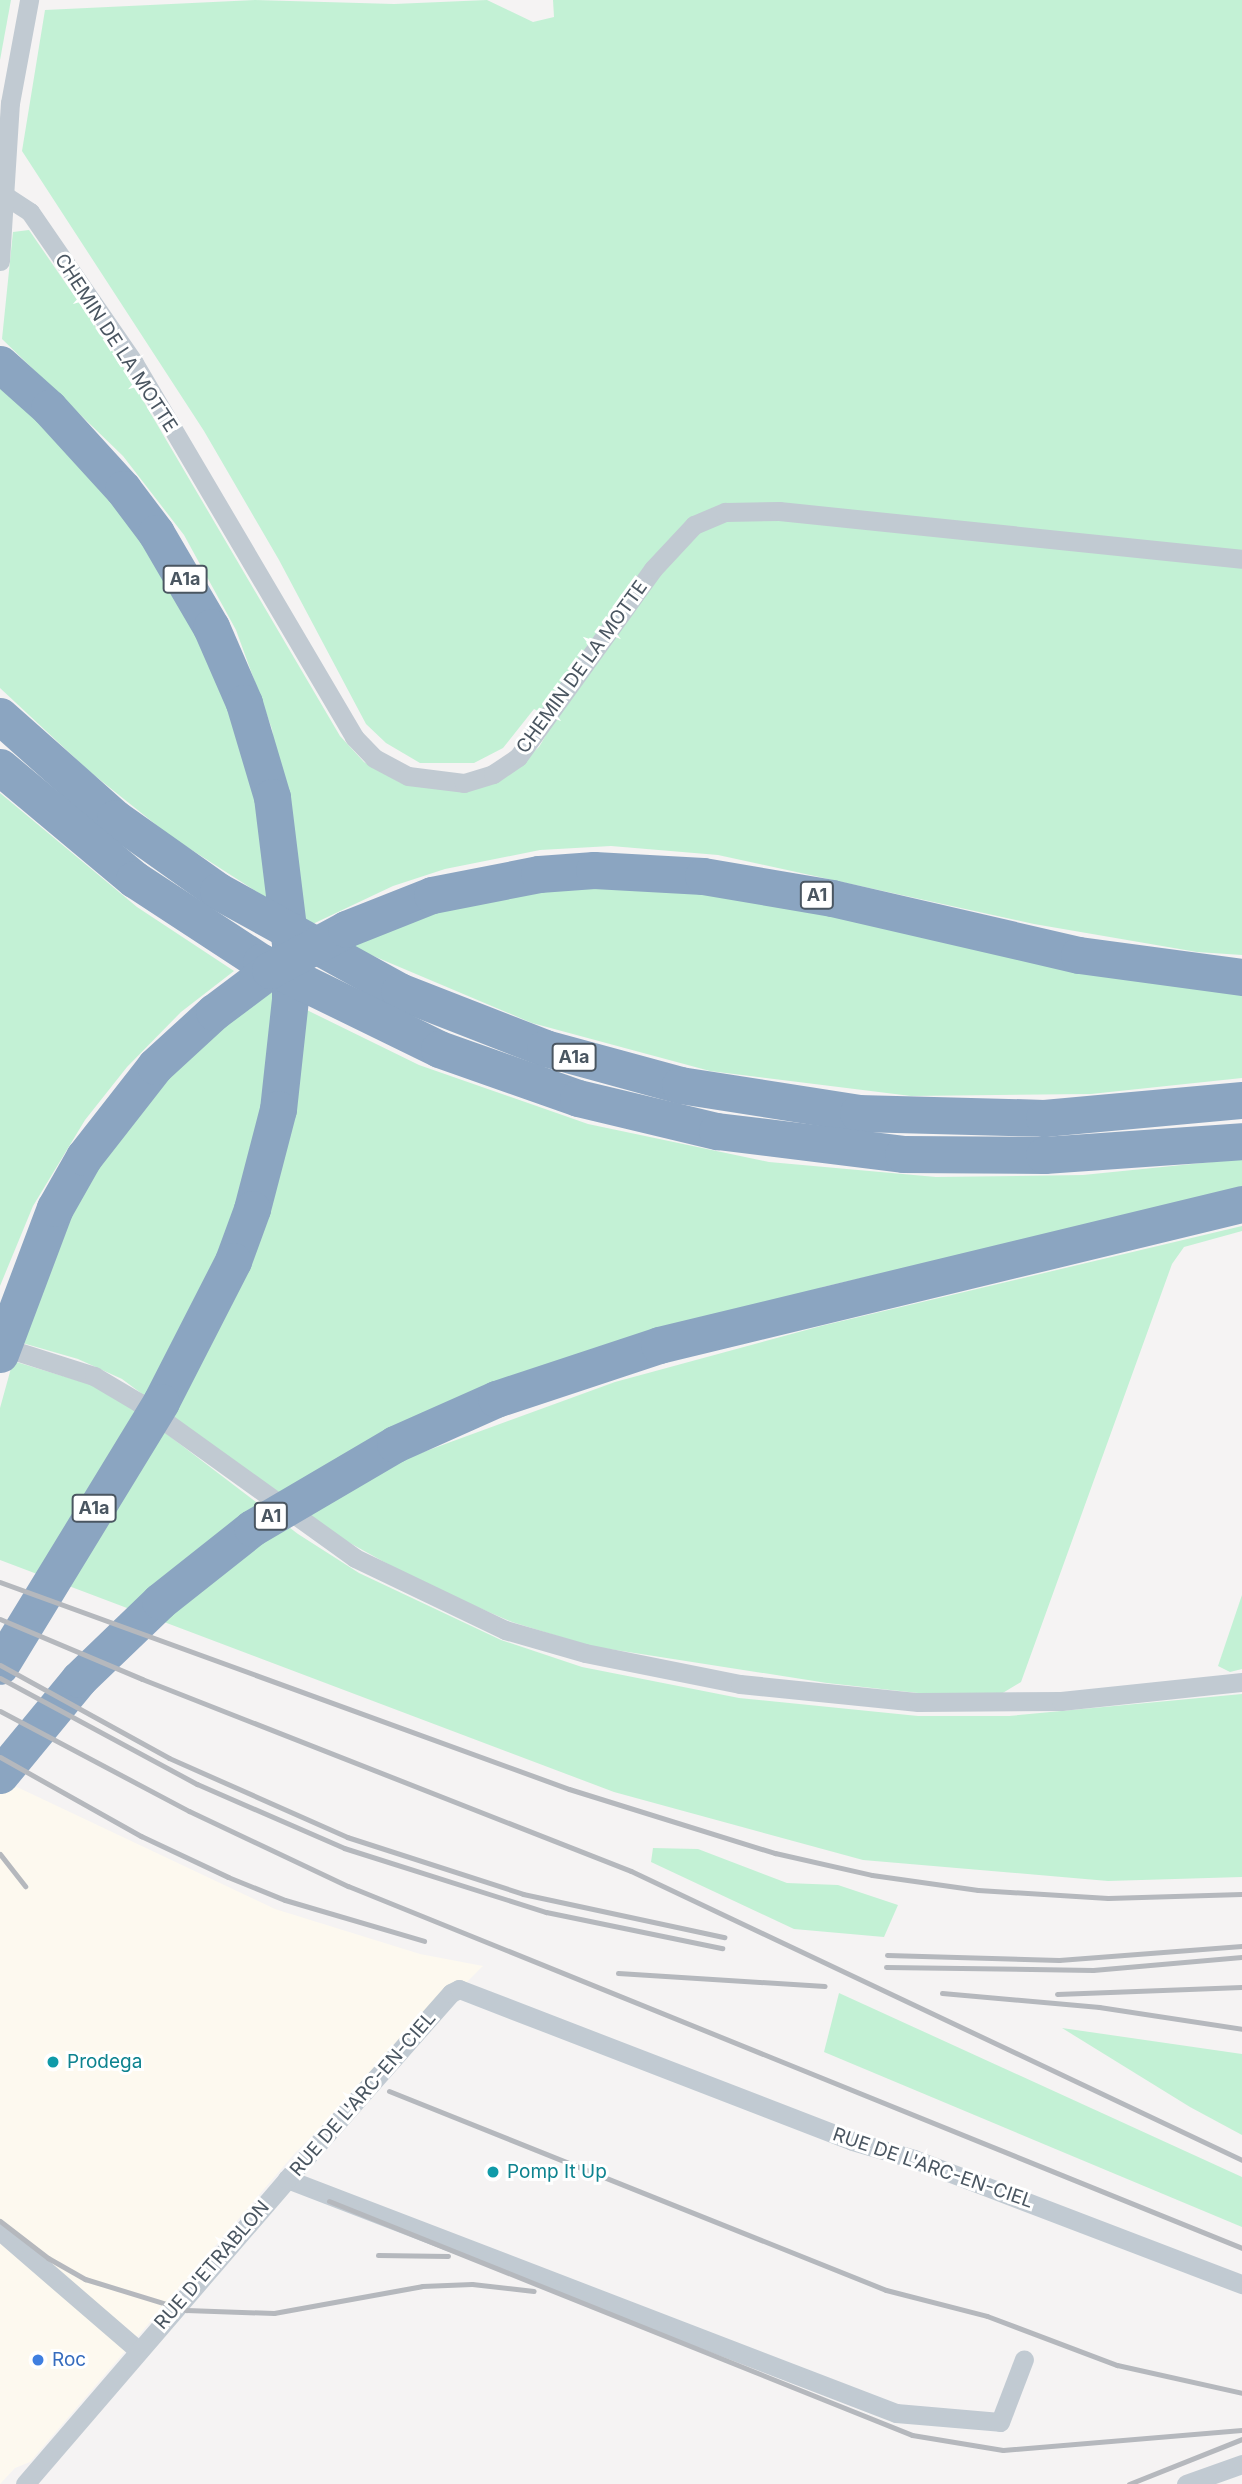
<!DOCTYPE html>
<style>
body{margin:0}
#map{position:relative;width:1242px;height:2484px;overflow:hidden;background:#f5f3f3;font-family:Inter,sans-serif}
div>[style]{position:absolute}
.commercial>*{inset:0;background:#fdf9ef}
.green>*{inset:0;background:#c3f1d5}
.minor>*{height:19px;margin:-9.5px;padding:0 9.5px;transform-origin:9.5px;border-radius:9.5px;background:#c1cad2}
.motorway>*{height:37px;margin:-18.5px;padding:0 18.5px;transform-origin:18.5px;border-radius:18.5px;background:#8ba5c1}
.rail>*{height:5px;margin:-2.5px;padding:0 2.5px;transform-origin:2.5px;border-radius:2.5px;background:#b5b8bd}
.dots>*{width:19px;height:19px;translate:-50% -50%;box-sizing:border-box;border:4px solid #fff;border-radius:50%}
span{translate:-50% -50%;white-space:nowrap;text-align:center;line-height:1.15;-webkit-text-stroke:6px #fff;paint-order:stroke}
.shield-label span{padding:2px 5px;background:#fff;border:2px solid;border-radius:5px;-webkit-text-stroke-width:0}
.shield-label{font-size:18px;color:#4a5661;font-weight:700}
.street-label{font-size:19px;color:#4a5661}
.culture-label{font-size:19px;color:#0d838f}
.left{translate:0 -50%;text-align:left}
.shop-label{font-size:19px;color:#366cbe}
</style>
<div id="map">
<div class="commercial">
<i style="clip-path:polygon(0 1779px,275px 1909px,420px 1954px,483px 1966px,295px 2153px,30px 2462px,15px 2468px,0 2484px)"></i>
</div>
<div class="green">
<i style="clip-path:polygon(0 0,11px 0,0 60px)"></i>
<i style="clip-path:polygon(255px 0,394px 4px,487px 0,533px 22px,554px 17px,553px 0,1242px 0,1242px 955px,1197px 952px,1034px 924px,718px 855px,611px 846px,540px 850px,445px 869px,393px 886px,300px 930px,272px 729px,236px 630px,184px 535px,123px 456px,2px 339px,13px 232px,29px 230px,124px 368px,340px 736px,364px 762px,401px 783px,467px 792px,502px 779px,539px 747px,555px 720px,534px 709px,503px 748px,474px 763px,420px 763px,386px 743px,366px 724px,279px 560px,204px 431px,22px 151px,45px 10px)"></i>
<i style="clip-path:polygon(0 382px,85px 462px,168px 574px,225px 692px,257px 803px,276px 904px,170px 836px,89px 771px,0 688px)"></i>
<i style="clip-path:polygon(0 793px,137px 907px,234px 971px,181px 1012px,127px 1067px,85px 1120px,33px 1206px,0 1286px)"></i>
<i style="clip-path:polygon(634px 885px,723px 892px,1242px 990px,1242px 1078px,1091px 1094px,911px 1096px,710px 1071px,532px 1023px,345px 944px,422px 915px,547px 888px)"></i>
<i style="clip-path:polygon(266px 990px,419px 1065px,588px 1124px,769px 1162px,936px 1177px,1083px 1175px,1242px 1159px,1242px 1190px,823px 1287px,277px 1494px,122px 1379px,78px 1359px,19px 1342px,52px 1250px,94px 1169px,154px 1087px)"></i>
<i style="clip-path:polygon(1242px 1226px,1242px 1231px,1184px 1247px,1172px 1264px,1021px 1682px,1001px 1694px,918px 1693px,827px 1683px,590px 1646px,512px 1622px,422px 1583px,303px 1517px,407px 1458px,615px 1382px,821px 1326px)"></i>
<i style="clip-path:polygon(13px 1361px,89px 1384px,130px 1406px,298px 1534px,359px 1573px,501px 1640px,582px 1667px,739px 1698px,918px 1716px,1009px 1716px,1242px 1694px,1242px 1877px,1108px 1881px,863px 1860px,614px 1792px,0 1560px,0 1408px)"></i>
<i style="clip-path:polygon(1242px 1595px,1242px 1669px,1230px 1672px,1218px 1666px)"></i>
<i style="clip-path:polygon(653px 1848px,698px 1849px,787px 1883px,838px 1885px,898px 1905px,884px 1937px,794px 1929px,651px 1862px)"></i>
<i style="clip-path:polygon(839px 1993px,1242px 2177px,1242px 2227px,824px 2052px)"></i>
<i style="clip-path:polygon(1062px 2028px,1242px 2054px,1242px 2135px,1190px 2107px)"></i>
</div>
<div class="minor">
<i style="left:4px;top:195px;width:31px;rotate:33deg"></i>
<i style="left:30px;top:212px;width:183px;rotate:55.4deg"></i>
<i style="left:134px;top:363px;width:434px;rotate:59.5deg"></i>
<i style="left:354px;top:737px;width:29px;rotate:46deg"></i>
<i style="left:374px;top:758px;width:38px;rotate:28deg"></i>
<i style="left:408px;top:776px;width:56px;rotate:7.1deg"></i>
<i style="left:464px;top:783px;width:30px;rotate:-17deg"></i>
<i style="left:493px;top:774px;width:30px;rotate:-34deg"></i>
<i style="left:518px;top:757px;width:231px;rotate:-54.3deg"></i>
<i style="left:653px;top:569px;width:60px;rotate:-47deg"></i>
<i style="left:694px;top:525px;width:34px;rotate:-23deg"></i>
<i style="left:725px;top:512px;width:54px;rotate:-1.1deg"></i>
<i style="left:779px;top:511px;width:465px;rotate:5.9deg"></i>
<i style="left:0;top:261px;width:158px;rotate:-86.4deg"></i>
<i style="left:10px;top:103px;width:105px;rotate:-79.5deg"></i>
<i style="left:0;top:1346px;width:99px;rotate:17.7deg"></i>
<i style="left:94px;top:1376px;width:51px;rotate:30.6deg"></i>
<i style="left:138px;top:1402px;width:267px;rotate:35.7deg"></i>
<i style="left:355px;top:1558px;width:166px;rotate:25.6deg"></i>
<i style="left:505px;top:1630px;width:83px;rotate:16deg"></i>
<i style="left:585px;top:1653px;width:158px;rotate:11.3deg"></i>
<i style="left:740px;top:1684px;width:179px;rotate:5.8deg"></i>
<i style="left:918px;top:1702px;width:143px;rotate:-0.4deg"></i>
<i style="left:1061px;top:1701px;width:182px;rotate:-6deg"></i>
<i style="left:287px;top:2179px;width:652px;rotate:21.02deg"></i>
<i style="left:896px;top:2413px;width:104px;rotate:4.9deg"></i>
<i style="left:1000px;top:2422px;width:67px;rotate:-69.1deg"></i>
<i style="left:0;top:2231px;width:182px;rotate:40.8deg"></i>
<i style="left:25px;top:2484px;width:402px;rotate:-49.3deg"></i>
<i style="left:287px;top:2179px;width:248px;rotate:-48.6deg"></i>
<i style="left:451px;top:1993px;width:9px;rotate:-27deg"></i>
<i style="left:459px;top:1989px;width:421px;rotate:21.1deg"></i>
<i style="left:852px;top:2141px;width:65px;rotate:16.2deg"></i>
<i style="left:914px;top:2159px;width:351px;rotate:20.9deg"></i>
<i style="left:1186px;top:2484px;width:59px;rotate:-19.7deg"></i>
</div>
<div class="motorway">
<i style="left:0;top:364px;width:66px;rotate:41.9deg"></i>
<i style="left:49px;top:408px;width:110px;rotate:47.6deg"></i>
<i style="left:123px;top:489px;width:55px;rotate:53.1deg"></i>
<i style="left:156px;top:533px;width:109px;rotate:59.7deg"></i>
<i style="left:211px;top:627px;width:83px;rotate:66.5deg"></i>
<i style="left:244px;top:703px;width:98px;rotate:73.4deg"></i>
<i style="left:272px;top:797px;width:147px;rotate:83deg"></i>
<i style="left:290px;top:943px;width:56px;rotate:90deg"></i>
<i style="left:290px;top:999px;width:111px;rotate:96.2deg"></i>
<i style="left:278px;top:1109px;width:103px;rotate:104.6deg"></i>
<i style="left:252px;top:1209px;width:55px;rotate:110.1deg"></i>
<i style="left:233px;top:1261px;width:158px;rotate:117.1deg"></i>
<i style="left:161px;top:1402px;width:309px;rotate:121.4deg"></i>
<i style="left:0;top:716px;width:154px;rotate:41.6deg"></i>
<i style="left:115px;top:818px;width:126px;rotate:35.3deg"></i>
<i style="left:218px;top:891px;width:207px;rotate:28.9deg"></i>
<i style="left:399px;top:991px;width:157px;rotate:21.3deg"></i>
<i style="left:545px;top:1048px;width:140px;rotate:15.3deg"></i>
<i style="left:680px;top:1085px;width:180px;rotate:8.9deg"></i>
<i style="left:858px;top:1113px;width:186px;rotate:1.5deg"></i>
<i style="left:1044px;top:1118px;width:199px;rotate:-5.2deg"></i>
<i style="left:0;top:767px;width:175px;rotate:39.9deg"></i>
<i style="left:134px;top:879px;width:152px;rotate:33.2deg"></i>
<i style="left:261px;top:962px;width:198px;rotate:26deg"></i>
<i style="left:439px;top:1049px;width:147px;rotate:19.4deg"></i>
<i style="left:578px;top:1098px;width:143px;rotate:13.4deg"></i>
<i style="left:717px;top:1131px;width:187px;rotate:7deg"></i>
<i style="left:903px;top:1154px;width:141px;rotate:0.4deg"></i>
<i style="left:1044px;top:1155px;width:198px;rotate:-4deg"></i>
<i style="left:0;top:1354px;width:156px;rotate:-69.4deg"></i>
<i style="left:55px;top:1208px;width:59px;rotate:-60.4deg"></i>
<i style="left:84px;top:1157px;width:115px;rotate:-52deg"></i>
<i style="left:155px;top:1066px;width:80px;rotate:-42.5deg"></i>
<i style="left:214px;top:1012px;width:70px;rotate:-36.9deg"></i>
<i style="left:270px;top:970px;width:86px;rotate:-28.3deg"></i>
<i style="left:346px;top:929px;width:92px;rotate:-21.6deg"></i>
<i style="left:432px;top:895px;width:109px;rotate:-11.1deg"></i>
<i style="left:539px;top:874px;width:55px;rotate:-4.2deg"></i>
<i style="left:594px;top:870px;width:109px;rotate:3.2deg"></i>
<i style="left:703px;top:876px;width:131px;rotate:9.7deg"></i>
<i style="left:832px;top:898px;width:253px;rotate:13deg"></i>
<i style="left:1079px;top:955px;width:164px;rotate:7.7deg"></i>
<i style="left:0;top:1775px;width:124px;rotate:-50.5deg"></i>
<i style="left:79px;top:1679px;width:112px;rotate:-43.9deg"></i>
<i style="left:160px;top:1601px;width:117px;rotate:-38.4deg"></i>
<i style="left:252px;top:1528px;width:166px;rotate:-30.4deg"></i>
<i style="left:395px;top:1444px;width:111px;rotate:-24deg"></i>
<i style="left:496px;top:1399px;width:172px;rotate:-18.3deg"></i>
<i style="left:659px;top:1345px;width:600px;rotate:-13.6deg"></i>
</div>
<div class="rail">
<i style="left:0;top:1582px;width:605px;rotate:19.99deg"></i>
<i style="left:569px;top:1789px;width:216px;rotate:17.3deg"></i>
<i style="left:775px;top:1853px;width:99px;rotate:12.8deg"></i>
<i style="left:872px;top:1875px;width:107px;rotate:8.1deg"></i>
<i style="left:978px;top:1890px;width:130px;rotate:3.5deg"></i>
<i style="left:1108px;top:1898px;width:134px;rotate:-1.7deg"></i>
<i style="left:0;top:1619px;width:154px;rotate:22.9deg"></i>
<i style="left:142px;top:1679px;width:525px;rotate:21.44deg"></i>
<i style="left:631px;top:1871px;width:676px;rotate:25.31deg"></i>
<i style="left:0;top:1665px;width:193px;rotate:28.8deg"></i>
<i style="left:169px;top:1758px;width:195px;rotate:23.9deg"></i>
<i style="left:347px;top:1837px;width:185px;rotate:17.9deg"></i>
<i style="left:523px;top:1894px;width:206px;rotate:12.1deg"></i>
<i style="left:0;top:1678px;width:224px;rotate:28.3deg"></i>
<i style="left:197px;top:1784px;width:160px;rotate:23.5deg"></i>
<i style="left:344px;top:1848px;width:212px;rotate:17.6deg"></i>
<i style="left:546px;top:1912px;width:180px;rotate:11.6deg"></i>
<i style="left:0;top:1711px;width:214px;rotate:27.9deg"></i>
<i style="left:189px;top:1811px;width:176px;rotate:25.3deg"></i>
<i style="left:348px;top:1886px;width:965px;rotate:22.04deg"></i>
<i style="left:0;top:1757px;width:162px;rotate:29.3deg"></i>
<i style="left:141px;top:1836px;width:96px;rotate:25.2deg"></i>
<i style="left:228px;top:1877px;width:61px;rotate:22deg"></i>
<i style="left:285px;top:1900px;width:145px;rotate:16.4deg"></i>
<i style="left:0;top:1854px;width:41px;rotate:52deg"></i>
<i style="left:887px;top:1955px;width:172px;rotate:1.7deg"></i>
<i style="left:1059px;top:1960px;width:184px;rotate:-4.4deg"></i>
<i style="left:886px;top:1967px;width:207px;rotate:0.8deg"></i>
<i style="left:1093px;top:1970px;width:150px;rotate:-5deg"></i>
<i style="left:618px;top:1973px;width:207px;rotate:3.6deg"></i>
<i style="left:942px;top:1993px;width:158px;rotate:5.1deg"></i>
<i style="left:1099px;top:2007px;width:145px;rotate:8.7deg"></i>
<i style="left:1057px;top:1994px;width:185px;rotate:-2.2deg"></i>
<i style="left:389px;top:2091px;width:535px;rotate:21.82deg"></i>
<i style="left:886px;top:2290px;width:104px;rotate:14.4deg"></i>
<i style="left:987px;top:2316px;width:139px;rotate:20.7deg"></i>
<i style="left:1117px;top:2365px;width:128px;rotate:12.6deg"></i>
<i style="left:329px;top:2201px;width:628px;rotate:21.87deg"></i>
<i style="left:912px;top:2435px;width:92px;rotate:9.4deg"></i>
<i style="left:1003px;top:2450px;width:240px;rotate:-4.8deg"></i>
<i style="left:0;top:2221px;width:61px;rotate:37.6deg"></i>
<i style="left:48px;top:2258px;width:43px;rotate:29.6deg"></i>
<i style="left:85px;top:2279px;width:106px;rotate:17.1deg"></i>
<i style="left:186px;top:2310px;width:88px;rotate:2deg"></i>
<i style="left:274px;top:2313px;width:150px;rotate:-10.3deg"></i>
<i style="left:422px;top:2286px;width:50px;rotate:-2.3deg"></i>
<i style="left:472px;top:2284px;width:62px;rotate:6.4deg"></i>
<i style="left:378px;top:2255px;width:70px;rotate:0.8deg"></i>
<i style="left:1129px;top:2484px;width:122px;rotate:-21.7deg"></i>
</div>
<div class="dots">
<i style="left:53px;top:2062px;background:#0f9aa8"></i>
<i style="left:493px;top:2172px;background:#0f9aa8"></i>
<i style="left:38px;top:2360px;background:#3f7fe0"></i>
</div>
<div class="shield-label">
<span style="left:185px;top:579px">A1a</span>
<span style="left:817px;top:895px">A1</span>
<span style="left:574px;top:1057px">A1a</span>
<span style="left:94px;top:1508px">A1a</span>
<span style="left:271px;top:1516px">A1</span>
</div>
<div class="street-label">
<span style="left:116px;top:343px;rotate:57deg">CHEMIN DE LA MOTTE</span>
<span style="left:582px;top:667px;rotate:-54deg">CHEMIN DE LA MOTTE</span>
<span style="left:363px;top:2094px;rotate:-49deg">RUE DE L'ARC-EN-CIEL</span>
<span style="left:933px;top:2168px;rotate:19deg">RUE DE L'ARC-EN-CIEL</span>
<span style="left:212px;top:2265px;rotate:-49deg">RUE D'ETRABLON</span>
</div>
<div class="culture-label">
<span class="left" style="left:67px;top:2062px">Prodega</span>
<span class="left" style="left:507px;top:2172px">Pomp It Up</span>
</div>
<div class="shop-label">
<span class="left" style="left:52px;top:2360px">Roc</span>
</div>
</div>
